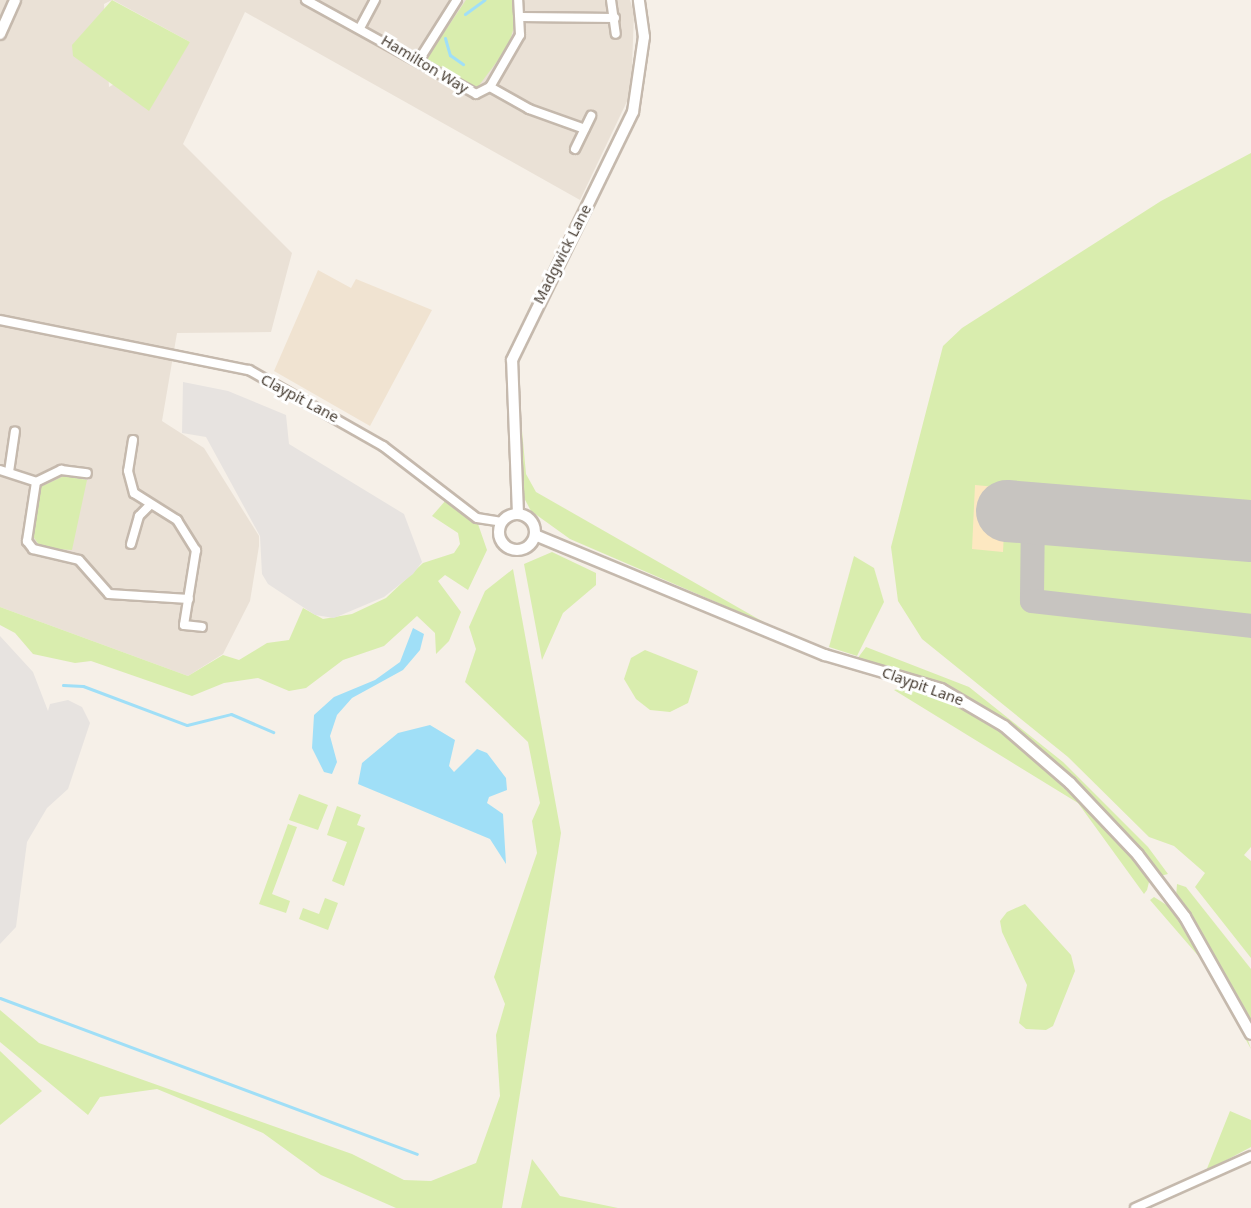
<!DOCTYPE html>
<style>
body{margin:0}
#map{position:relative;width:1251px;height:1208px;overflow:hidden;background:#f6f0e8;font-family:"Noto Sans",sans-serif}
div>[style]{position:absolute}
.residential>*{inset:0;background:#eae1d6}
.education>*{inset:0;background:#f0e3d1}
.green>*{inset:0;background:#d9edae}
.sand>*{inset:0;background:#fde8c1}
.parking>*{inset:0;background:#e7e3e0}
.water>*{inset:0;background:#a0dff7}
.stream>*{height:3px;margin:-1.5px;padding:0 1.5px;transform-origin:1.5px;border-radius:1.5px;background:#a0dff7}
.taxiway>*{height:24px;margin:-12px;padding:0 12px;transform-origin:12px;border-radius:12px;background:#c7c4c0}
.runway>*{height:62px;margin:-31px;padding:0 31px;transform-origin:31px;border-radius:31px;background:#c7c4c0}
.roads{filter:drop-shadow(2px 0 #c5b9ad) drop-shadow(-2px 0 #c5b9ad) drop-shadow(0 2px #c5b9ad) drop-shadow(0 -2px #c5b9ad)}
.minor>*{height:8px;margin:-4px;padding:0 4px;transform-origin:4px;border-radius:4px;background:#fff}
.tertiary>*{height:10px;margin:-5px;padding:0 5px;transform-origin:5px;border-radius:5px;background:#fff}
.tertiary>.ring{margin:-5px;padding:0;box-sizing:content-box;background:none;border:10px solid #fff;border-radius:50%}
span{translate:-50% -50%;white-space:nowrap;text-align:center;line-height:1.15;-webkit-text-stroke:6px #fff;paint-order:stroke}
.street-label{font-size:15px;color:#4a4036}
</style>
<div id="map">
<div class="residential">
<i style="clip-path:polygon(0 0,112px 0,104px 4px,109px 87px,190px 42px,113px 0,630px 0,634px 14px,631px 93px,580px 200px,245px 12px,183px 144px,292px 253px,271px 332px,177px 333px,162px 421px,204px 448px,259px 536px,259px 546px,250px 601px,223px 654px,188px 676px,0 607px)"></i>
</div>
<div class="education">
<i style="clip-path:polygon(318px 270px,351px 288px,356px 279px,432px 310px,370px 426px,274px 371px)"></i>
</div>
<div class="green">
<i style="clip-path:polygon(112px 0,190px 42px,149px 111px,73px 56px,72px 45px)"></i>
<i style="clip-path:polygon(466px 0,512px 0,517px 17px,508px 47px,477px 88px,426px 59px)"></i>
<i style="clip-path:polygon(1251px 153px,1251px 847px,1244px 855px,1251px 861px,1251px 958px,1195px 887px,1205px 873px,1174px 846px,1149px 837px,1068px 757px,922px 639px,898px 601px,891px 547px,943px 346px,962px 328px,1161px 201px)"></i>
<i style="clip-path:polygon(518px 387px,526px 474px,536px 492px,767px 624px,570px 539px,531px 511px,523px 496px)"></i>
<i style="clip-path:polygon(64px 476px,87px 480px,72px 550px,41px 548px,31px 533px,38px 488px)"></i>
<i style="clip-path:polygon(446px 500px,478px 524px,487px 550px,468px 590px,445px 575px,438px 581px,461px 612px,449px 641px,436px 654px,435px 633px,417px 616px,384px 646px,343px 660px,306px 688px,289px 691px,258px 678px,224px 683px,192px 696px,91px 661px,75px 663px,33px 654px,15px 633px,0 625px,0 607px,188px 676px,223px 655px,239px 660px,267px 643px,289px 640px,303px 608px,323px 619px,352px 614px,386px 598px,423px 563px,454px 553px,460px 544px,458px 533px,432px 516px)"></i>
<i style="clip-path:polygon(552px 552px,596px 573px,596px 585px,563px 613px,542px 660px,524px 564px)"></i>
<i style="clip-path:polygon(854px 556px,874px 568px,884px 602px,857px 656px,829px 647px)"></i>
<i style="clip-path:polygon(513px 569px,561px 833px,502px 1208px,396px 1208px,321px 1175px,263px 1133px,157px 1089px,100px 1097px,88px 1115px,0 1042px,0 1010px,39px 1043px,352px 1154px,404px 1180px,431px 1181px,476px 1163px,500px 1096px,496px 1035px,505px 1004px,494px 977px,537px 853px,532px 821px,540px 803px,528px 742px,465px 682px,476px 649px,469px 627px,485px 591px)"></i>
<i style="clip-path:polygon(866px 647px,969px 687px,1063px 762px,1148px 847px,1168px 874px,1160px 876px,1059px 767px,1012px 726px,952px 689px,857px 659px)"></i>
<i style="clip-path:polygon(645px 650px,698px 671px,688px 703px,670px 712px,650px 710px,636px 699px,624px 679px,631px 658px)"></i>
<i style="clip-path:polygon(913px 685px,943px 695px,1015px 741px,1128px 850px,1150px 878px,1147px 890px,1144px 894px,1078px 803px,894px 690px)"></i>
<i style="clip-path:polygon(299px 794px,328px 805px,318px 830px,289px 820px)"></i>
<i style="clip-path:polygon(337px 806px,361px 815px,357px 825px,365px 828px,344px 886px,332px 881px,347px 842px,327px 835px)"></i>
<i style="clip-path:polygon(288px 824px,297px 827px,272px 894px,290px 901px,286px 913px,259px 904px)"></i>
<i style="clip-path:polygon(1177px 884px,1186px 887px,1251px 969px,1251px 1022px,1176px 897px)"></i>
<i style="clip-path:polygon(1154px 897px,1173px 909px,1243px 1026px,1251px 1049px,1201px 959px,1150px 900px)"></i>
<i style="clip-path:polygon(325px 898px,338px 903px,328px 930px,299px 919px,303px 908px,319px 914px)"></i>
<i style="clip-path:polygon(1025px 904px,1071px 955px,1075px 971px,1053px 1026px,1046px 1030px,1026px 1029px,1019px 1023px,1027px 985px,1002px 932px,1000px 921px,1007px 912px)"></i>
<i style="clip-path:polygon(0 1051px,42px 1091px,0 1125px)"></i>
<i style="clip-path:polygon(1230px 1111px,1251px 1120px,1251px 1147px,1206px 1171px)"></i>
<i style="clip-path:polygon(532px 1159px,560px 1196px,618px 1208px,521px 1208px)"></i>
</div>
<div class="sand">
<i style="clip-path:polygon(975px 485px,1006px 488px,1003px 552px,972px 549px)"></i>
</div>
<div class="parking">
<i style="clip-path:polygon(183px 382px,228px 391px,286px 415px,289px 444px,404px 514px,422px 562px,413px 574px,384px 597px,334px 618px,315px 615px,268px 584px,262px 574px,260px 536px,206px 437px,182px 433px)"></i>
<i style="clip-path:polygon(0 636px,33px 672px,48px 711px,50px 704px,68px 700px,82px 707px,90px 723px,68px 789px,47px 808px,27px 842px,16px 927px,0 944px)"></i>
</div>
<div class="water">
<i style="clip-path:polygon(413px 628px,424px 634px,420px 650px,403px 670px,352px 698px,337px 715px,330px 736px,337px 762px,332px 774px,324px 772px,312px 748px,314px 715px,334px 697px,375px 680px,400px 662px)"></i>
<i style="clip-path:polygon(430px 725px,455px 740px,449px 766px,454px 772px,477px 749px,487px 753px,506px 778px,507px 790px,489px 797px,487px 803px,503px 814px,506px 864px,490px 839px,358px 784px,362px 763px,398px 733px)"></i>
</div>
<div class="stream">
<i style="left:465px;top:14px;width:24px;rotate:-36deg"></i>
<i style="left:445px;top:38px;width:18px;rotate:74deg"></i>
<i style="left:450px;top:55px;width:16px;rotate:35deg"></i>
<i style="left:63px;top:685px;width:20px;rotate:3deg"></i>
<i style="left:83px;top:686px;width:111px;rotate:20.6deg"></i>
<i style="left:187px;top:725px;width:45px;rotate:-14deg"></i>
<i style="left:231px;top:714px;width:46px;rotate:23.2deg"></i>
<i style="left:0;top:998px;width:445px;rotate:20.5deg"></i>
</div>
<div class="taxiway">
<i style="left:1033px;top:513px;width:88px;rotate:90.7deg"></i>
<i style="left:1032px;top:601px;width:220px;rotate:6.5deg"></i>
</div>
<div class="runway">
<i style="left:1007px;top:511px;width:245px;rotate:4.7deg"></i>
</div>
<div class="roads">
<div class="minor">
<i style="left:306px;top:0;width:194px;rotate:28.9deg"></i>
<i style="left:476px;top:94px;width:16px;rotate:-27deg"></i>
<i style="left:490px;top:87px;width:60px;rotate:-60deg"></i>
<i style="left:520px;top:35px;width:35px;rotate:-93deg"></i>
<i style="left:611px;top:0;width:34px;rotate:82deg"></i>
<i style="left:521px;top:17px;width:94px;rotate:0.6deg"></i>
<i style="left:361px;top:26px;width:30px;rotate:-62deg"></i>
<i style="left:419px;top:60px;width:71px;rotate:-57.7deg"></i>
<i style="left:490px;top:87px;width:45px;rotate:29.4deg"></i>
<i style="left:529px;top:109px;width:59px;rotate:19.7deg"></i>
<i style="left:575px;top:149px;width:37px;rotate:-64deg"></i>
<i style="left:0;top:320px;width:254px;rotate:11.4deg"></i>
<i style="left:249px;top:370px;width:154px;rotate:29.6deg"></i>
<i style="left:383px;top:446px;width:118px;rotate:37.5deg"></i>
<i style="left:477px;top:518px;width:25px;rotate:9deg"></i>
<i style="left:133px;top:440px;width:31px;rotate:99deg"></i>
<i style="left:128px;top:471px;width:23px;rotate:75deg"></i>
<i style="left:134px;top:493px;width:51px;rotate:32.1deg"></i>
<i style="left:177px;top:520px;width:36px;rotate:58deg"></i>
<i style="left:196px;top:550px;width:76px;rotate:99.1deg"></i>
<i style="left:184px;top:625px;width:18px;rotate:6deg"></i>
<i style="left:0;top:470px;width:38px;rotate:18deg"></i>
<i style="left:9px;top:472px;width:41px;rotate:-81.7deg"></i>
<i style="left:36px;top:482px;width:60px;rotate:98.7deg"></i>
<i style="left:27px;top:541px;width:10px;rotate:53deg"></i>
<i style="left:33px;top:549px;width:47px;rotate:13.4deg"></i>
<i style="left:79px;top:560px;width:45px;rotate:48.6deg"></i>
<i style="left:109px;top:594px;width:80px;rotate:3.6deg"></i>
<i style="left:36px;top:482px;width:28px;rotate:-26deg"></i>
<i style="left:61px;top:470px;width:26px;rotate:7deg"></i>
<i style="left:131px;top:544px;width:29px;rotate:-74deg"></i>
<i style="left:139px;top:516px;width:16px;rotate:-45deg"></i>
<i style="left:1135px;top:1208px;width:127px;rotate:-24.1deg"></i>
</div>
<div class="tertiary">
<i style="left:0;top:34px;width:37px;rotate:-66deg"></i>
<i style="left:518px;top:514px;width:154px;rotate:-92.2deg"></i>
<i style="left:512px;top:360px;width:276px;rotate:-64deg"></i>
<i style="left:633px;top:112px;width:76px;rotate:-81.7deg"></i>
<i style="left:644px;top:37px;width:37px;rotate:-98deg"></i>
<i class="ring" style="left:499px;top:514px;width:26px;height:26px"></i>
<i style="left:535px;top:535px;width:314px;rotate:22.5deg"></i>
<i style="left:825px;top:655px;width:121px;rotate:16.3deg"></i>
<i style="left:941px;top:689px;width:73px;rotate:30.4deg"></i>
<i style="left:1004px;top:726px;width:87px;rotate:40.8deg"></i>
<i style="left:1070px;top:783px;width:99px;rotate:46.6deg"></i>
<i style="left:1138px;top:855px;width:78px;rotate:52.8deg"></i>
<i style="left:1185px;top:917px;width:134px;rotate:60.6deg"></i>
</div>
</div>
<div class="street-label">
<span style="left:425px;top:64px;rotate:31deg">Hamilton Way</span>
<span style="left:562px;top:254px;rotate:-63deg">Madgwick Lane</span>
<span style="left:300px;top:398px;rotate:28deg">Claypit Lane</span>
<span style="left:923px;top:686px;rotate:20deg">Claypit Lane</span>
</div>
</div>
